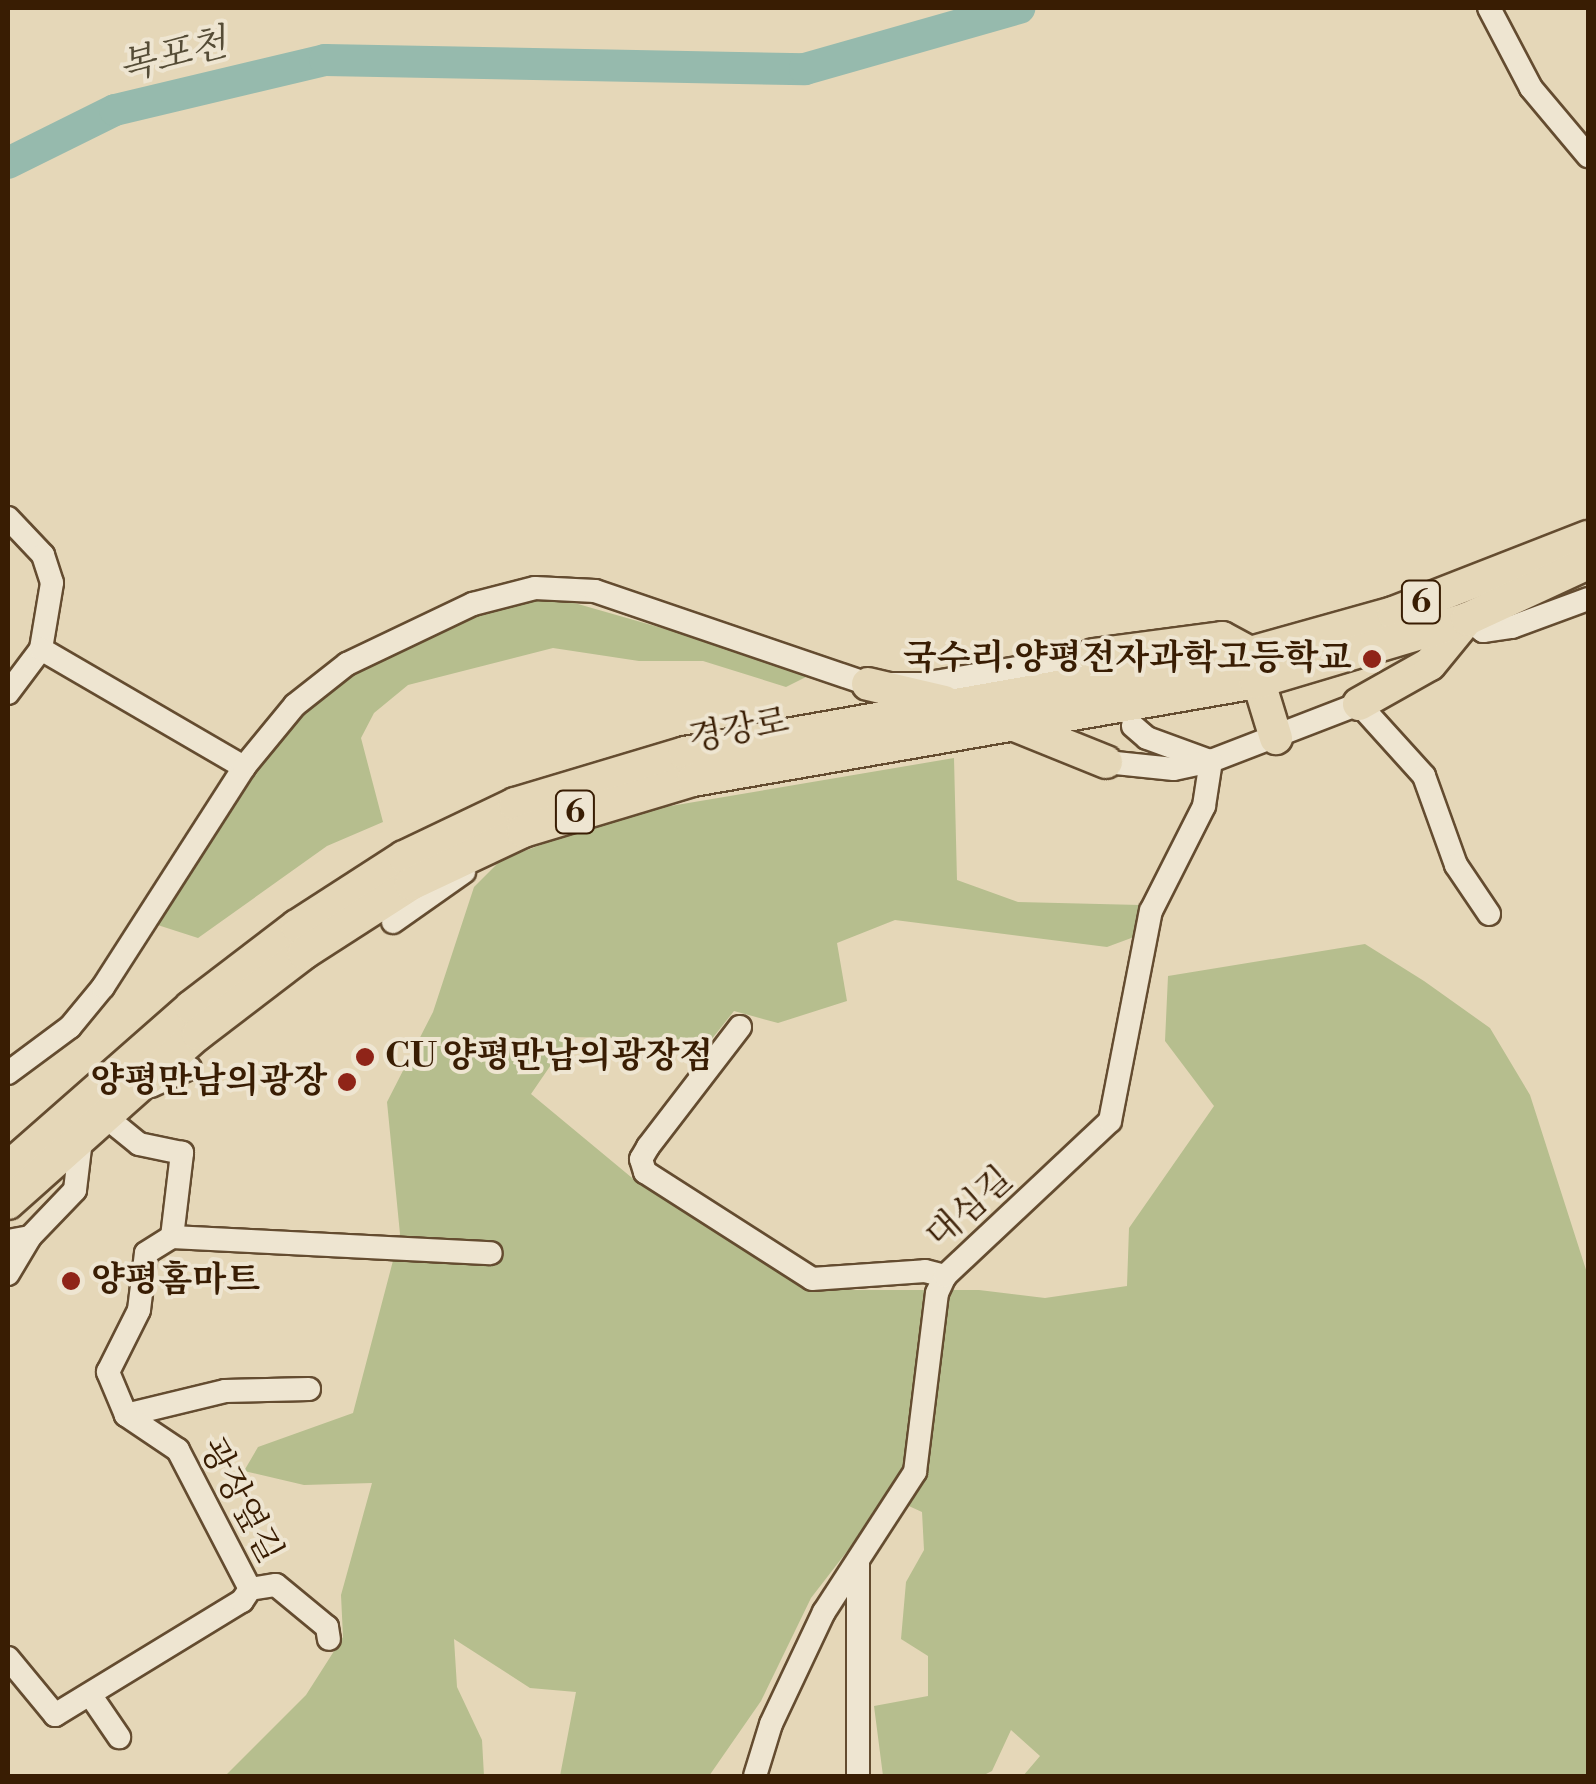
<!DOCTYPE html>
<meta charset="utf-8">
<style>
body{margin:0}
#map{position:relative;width:1596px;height:1784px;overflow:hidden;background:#e5d7b8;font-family:"Libre Bodoni","Noto Serif KR",serif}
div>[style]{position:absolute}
.green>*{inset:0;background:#b6be8e}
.river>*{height:32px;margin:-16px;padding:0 16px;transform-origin:16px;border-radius:16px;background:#96baad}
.roads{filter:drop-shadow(2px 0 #644c30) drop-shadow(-2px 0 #644c30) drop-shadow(0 2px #644c30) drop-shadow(0 -2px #644c30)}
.minor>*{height:22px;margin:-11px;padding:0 11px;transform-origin:11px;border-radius:11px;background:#eee5d1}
.highway>*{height:32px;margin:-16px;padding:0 16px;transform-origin:16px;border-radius:16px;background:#e5d7b8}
.dots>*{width:28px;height:28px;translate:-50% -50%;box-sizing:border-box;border:5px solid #eee5d1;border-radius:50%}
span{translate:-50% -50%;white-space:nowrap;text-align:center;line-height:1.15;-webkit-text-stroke:8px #eee5d1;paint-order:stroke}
.shield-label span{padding:2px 8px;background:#eee5d1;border:2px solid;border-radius:8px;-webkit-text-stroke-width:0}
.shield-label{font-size:32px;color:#391d03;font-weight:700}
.poi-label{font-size:35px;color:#391d03;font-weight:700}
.right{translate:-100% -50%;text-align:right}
.left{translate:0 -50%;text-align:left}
.street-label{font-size:35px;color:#391d03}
.water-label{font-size:38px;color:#554c36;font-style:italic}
.frame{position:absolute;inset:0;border:10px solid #391d03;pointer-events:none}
</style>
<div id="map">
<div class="green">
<i style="clip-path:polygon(536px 592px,816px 672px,786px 687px,703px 661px,639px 661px,553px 648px,408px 685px,374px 713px,361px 738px,383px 822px,327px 846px,198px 938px,139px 919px,292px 718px,420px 629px)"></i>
<i style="clip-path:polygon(954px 758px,957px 880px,1018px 902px,1140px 905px,1134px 937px,1107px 947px,895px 920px,837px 943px,847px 1001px,778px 1023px,734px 1011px,711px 1040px,570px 1037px,531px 1094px,637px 1182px,807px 1290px,979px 1290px,1045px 1298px,1127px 1286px,1129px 1228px,1214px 1106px,1165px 1041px,1168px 976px,1365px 944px,1424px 981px,1490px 1028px,1530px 1095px,1588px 1276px,1588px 1776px,1023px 1776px,1040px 1756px,1011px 1730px,992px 1771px,982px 1776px,883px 1776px,874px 1706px,928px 1696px,928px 1656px,901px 1639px,906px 1582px,924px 1550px,922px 1512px,889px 1497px,811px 1598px,761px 1701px,709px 1776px,560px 1776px,576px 1692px,530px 1688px,454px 1639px,457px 1687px,482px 1740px,484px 1776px,225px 1776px,306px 1695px,343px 1637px,341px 1595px,372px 1483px,304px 1485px,244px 1471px,258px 1447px,353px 1413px,400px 1234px,387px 1102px,433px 1012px,474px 887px,501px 860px,623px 814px)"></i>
</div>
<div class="river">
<i style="left:8px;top:163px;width:119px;rotate:-26.4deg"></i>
<i style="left:115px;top:110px;width:216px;rotate:-13.4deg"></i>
<i style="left:325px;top:60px;width:480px;rotate:1.1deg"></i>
<i style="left:805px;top:69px;width:223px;rotate:-15.9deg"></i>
</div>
<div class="roads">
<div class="minor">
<i style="left:1489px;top:8px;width:90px;rotate:62.3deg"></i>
<i style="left:1531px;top:88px;width:89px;rotate:50deg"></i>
<i style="left:8px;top:518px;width:51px;rotate:46.6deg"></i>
<i style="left:43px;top:555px;width:29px;rotate:72deg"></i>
<i style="left:52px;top:583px;width:67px;rotate:99.5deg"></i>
<i style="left:1467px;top:619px;width:20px;rotate:37deg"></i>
<i style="left:1483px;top:631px;width:29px;rotate:-8deg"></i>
<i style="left:1512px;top:627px;width:81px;rotate:-20.2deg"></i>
<i style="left:8px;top:693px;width:55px;rotate:-53.1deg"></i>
<i style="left:41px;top:649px;width:235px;rotate:30.2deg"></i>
<i style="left:1133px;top:726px;width:18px;rotate:41deg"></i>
<i style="left:1147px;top:738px;width:64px;rotate:20.1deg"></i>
<i style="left:1106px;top:762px;width:68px;rotate:5.9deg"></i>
<i style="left:1174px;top:769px;width:38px;rotate:-12deg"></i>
<i style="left:1211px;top:761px;width:159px;rotate:-21.1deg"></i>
<i style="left:1359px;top:704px;width:97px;rotate:47.9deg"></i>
<i style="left:1424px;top:776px;width:95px;rotate:70.2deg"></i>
<i style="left:1456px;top:865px;width:59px;rotate:56deg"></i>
<i style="left:393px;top:922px;width:87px;rotate:-35.2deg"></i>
<i style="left:740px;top:1027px;width:151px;rotate:127.5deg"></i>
<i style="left:648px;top:1147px;width:14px;rotate:120deg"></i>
<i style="left:641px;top:1159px;width:14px;rotate:73deg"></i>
<i style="left:645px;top:1172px;width:198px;rotate:32.6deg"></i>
<i style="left:812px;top:1279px;width:113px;rotate:-4deg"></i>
<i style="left:925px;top:1271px;width:21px;rotate:14deg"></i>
<i style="left:8px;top:1073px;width:77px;rotate:-36.6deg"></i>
<i style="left:70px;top:1027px;width:52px;rotate:-50.5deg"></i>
<i style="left:103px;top:987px;width:261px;rotate:-57.3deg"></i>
<i style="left:244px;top:767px;width:80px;rotate:-50.6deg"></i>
<i style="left:295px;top:705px;width:66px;rotate:-38.3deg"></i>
<i style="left:347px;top:664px;width:140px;rotate:-25.5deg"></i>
<i style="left:473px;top:604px;width:64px;rotate:-14.5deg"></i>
<i style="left:535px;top:588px;width:60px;rotate:2.9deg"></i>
<i style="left:595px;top:591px;width:288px;rotate:18.8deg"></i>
<i style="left:868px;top:684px;width:55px"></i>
<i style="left:923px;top:684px;width:172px;rotate:-9.7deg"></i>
<i style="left:1093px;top:655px;width:6px;rotate:90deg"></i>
<i style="left:151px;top:1086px;width:43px;rotate:-24.8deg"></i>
<i style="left:172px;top:1237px;width:319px;rotate:2.9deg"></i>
<i style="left:8px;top:1241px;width:22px;rotate:-10deg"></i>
<i style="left:30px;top:1237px;width:65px;rotate:-46.2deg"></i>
<i style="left:75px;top:1190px;width:50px;rotate:-83.2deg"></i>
<i style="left:8px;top:1274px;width:43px;rotate:-59.3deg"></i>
<i style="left:126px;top:1415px;width:102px;rotate:-13.6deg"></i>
<i style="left:225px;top:1391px;width:84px;rotate:-1.4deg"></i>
<i style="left:250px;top:1589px;width:26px;rotate:-9deg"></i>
<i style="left:276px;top:1585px;width:66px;rotate:39.5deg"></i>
<i style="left:327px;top:1627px;width:12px;rotate:81deg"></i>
<i style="left:8px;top:1658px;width:74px;rotate:50.5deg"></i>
<i style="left:55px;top:1715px;width:219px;rotate:-31.4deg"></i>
<i style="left:242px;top:1601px;width:14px;rotate:-56deg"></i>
<i style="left:250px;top:1589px;width:157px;rotate:-117.4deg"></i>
<i style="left:178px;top:1450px;width:63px;rotate:-146.1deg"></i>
<i style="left:126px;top:1415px;width:47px;rotate:-112.7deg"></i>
<i style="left:108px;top:1372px;width:69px;rotate:-63.4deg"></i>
<i style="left:139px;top:1310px;width:57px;rotate:-83deg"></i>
<i style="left:146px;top:1253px;width:31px;rotate:-32deg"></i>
<i style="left:172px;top:1237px;width:85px;rotate:-83.2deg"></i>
<i style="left:182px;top:1153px;width:44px;rotate:-168.2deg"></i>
<i style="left:139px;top:1144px;width:41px;rotate:-140.9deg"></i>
<i style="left:91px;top:1696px;width:50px;rotate:55.7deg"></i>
<i style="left:755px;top:1776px;width:54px;rotate:-72.9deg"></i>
<i style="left:771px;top:1724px;width:124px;rotate:-64.7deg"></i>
<i style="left:824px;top:1612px;width:167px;rotate:-57deg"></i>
<i style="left:915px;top:1472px;width:180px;rotate:-83deg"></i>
<i style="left:937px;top:1293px;width:19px;rotate:-65deg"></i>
<i style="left:945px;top:1276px;width:226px;rotate:-43.2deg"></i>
<i style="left:1110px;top:1121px;width:214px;rotate:-79deg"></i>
<i style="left:1151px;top:911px;width:118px;rotate:-63.2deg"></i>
<i style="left:1204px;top:806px;width:46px;rotate:-81.2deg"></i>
<i style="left:858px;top:1776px;width:214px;rotate:-90deg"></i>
</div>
<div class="highway">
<i style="left:1093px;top:655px;width:130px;rotate:-7.5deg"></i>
<i style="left:1222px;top:638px;width:32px;rotate:28deg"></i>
<i style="left:1250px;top:653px;width:89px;rotate:73deg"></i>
<i style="left:868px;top:684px;width:78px;rotate:13.3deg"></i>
<i style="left:1359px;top:704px;width:81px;rotate:-29.4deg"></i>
<i style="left:1430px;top:664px;width:58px;rotate:-50.6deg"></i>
<i style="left:1017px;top:726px;width:96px;rotate:22deg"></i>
<i style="left:8px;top:1168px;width:244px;rotate:-41.3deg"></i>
<i style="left:191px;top:1007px;width:133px;rotate:-37.4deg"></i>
<i style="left:297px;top:926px;width:127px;rotate:-32.8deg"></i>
<i style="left:404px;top:857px;width:123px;rotate:-25.5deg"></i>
<i style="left:515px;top:804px;width:177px;rotate:-16.7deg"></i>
<i style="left:685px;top:753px;width:574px;rotate:-10.04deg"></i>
<i style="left:1250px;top:653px;width:148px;rotate:-15.6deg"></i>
<i style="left:1393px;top:613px;width:209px;rotate:-21.3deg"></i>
<i style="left:8px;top:1203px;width:254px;rotate:-41.7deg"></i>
<i style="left:198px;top:1034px;width:133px;rotate:-37.4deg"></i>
<i style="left:304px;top:953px;width:127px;rotate:-32.8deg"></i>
<i style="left:411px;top:884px;width:124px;rotate:-25.3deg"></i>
<i style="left:523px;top:831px;width:177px;rotate:-16.7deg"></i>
<i style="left:693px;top:780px;width:571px;rotate:-9.87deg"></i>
<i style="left:1256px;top:682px;width:220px;rotate:-16.6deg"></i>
<i style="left:1467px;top:619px;width:133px;rotate:-24.8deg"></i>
</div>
</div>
<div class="dots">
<i style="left:1372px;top:659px;background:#8f2418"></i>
<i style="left:365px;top:1057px;background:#8f2418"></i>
<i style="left:347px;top:1082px;background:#8f2418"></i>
<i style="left:71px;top:1281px;background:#8f2418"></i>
</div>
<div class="shield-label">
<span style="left:1421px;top:602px">6</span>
<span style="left:575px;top:812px">6</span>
</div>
<div class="poi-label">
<span class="right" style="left:1352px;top:659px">국수리.양평전자과학고등학교</span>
<span class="left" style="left:385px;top:1057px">CU 양평만남의광장점</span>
<span class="right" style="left:327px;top:1082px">양평만남의광장</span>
<span class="left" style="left:91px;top:1281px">양평홈마트</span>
</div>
<div class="street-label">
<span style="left:739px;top:731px;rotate:-11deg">경강로</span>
<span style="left:970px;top:1208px;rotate:-42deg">대심길</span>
<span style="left:240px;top:1501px;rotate:62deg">광장옆길</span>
</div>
<div class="water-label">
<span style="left:173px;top:56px;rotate:-14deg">복포천</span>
</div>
<div class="frame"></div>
</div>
